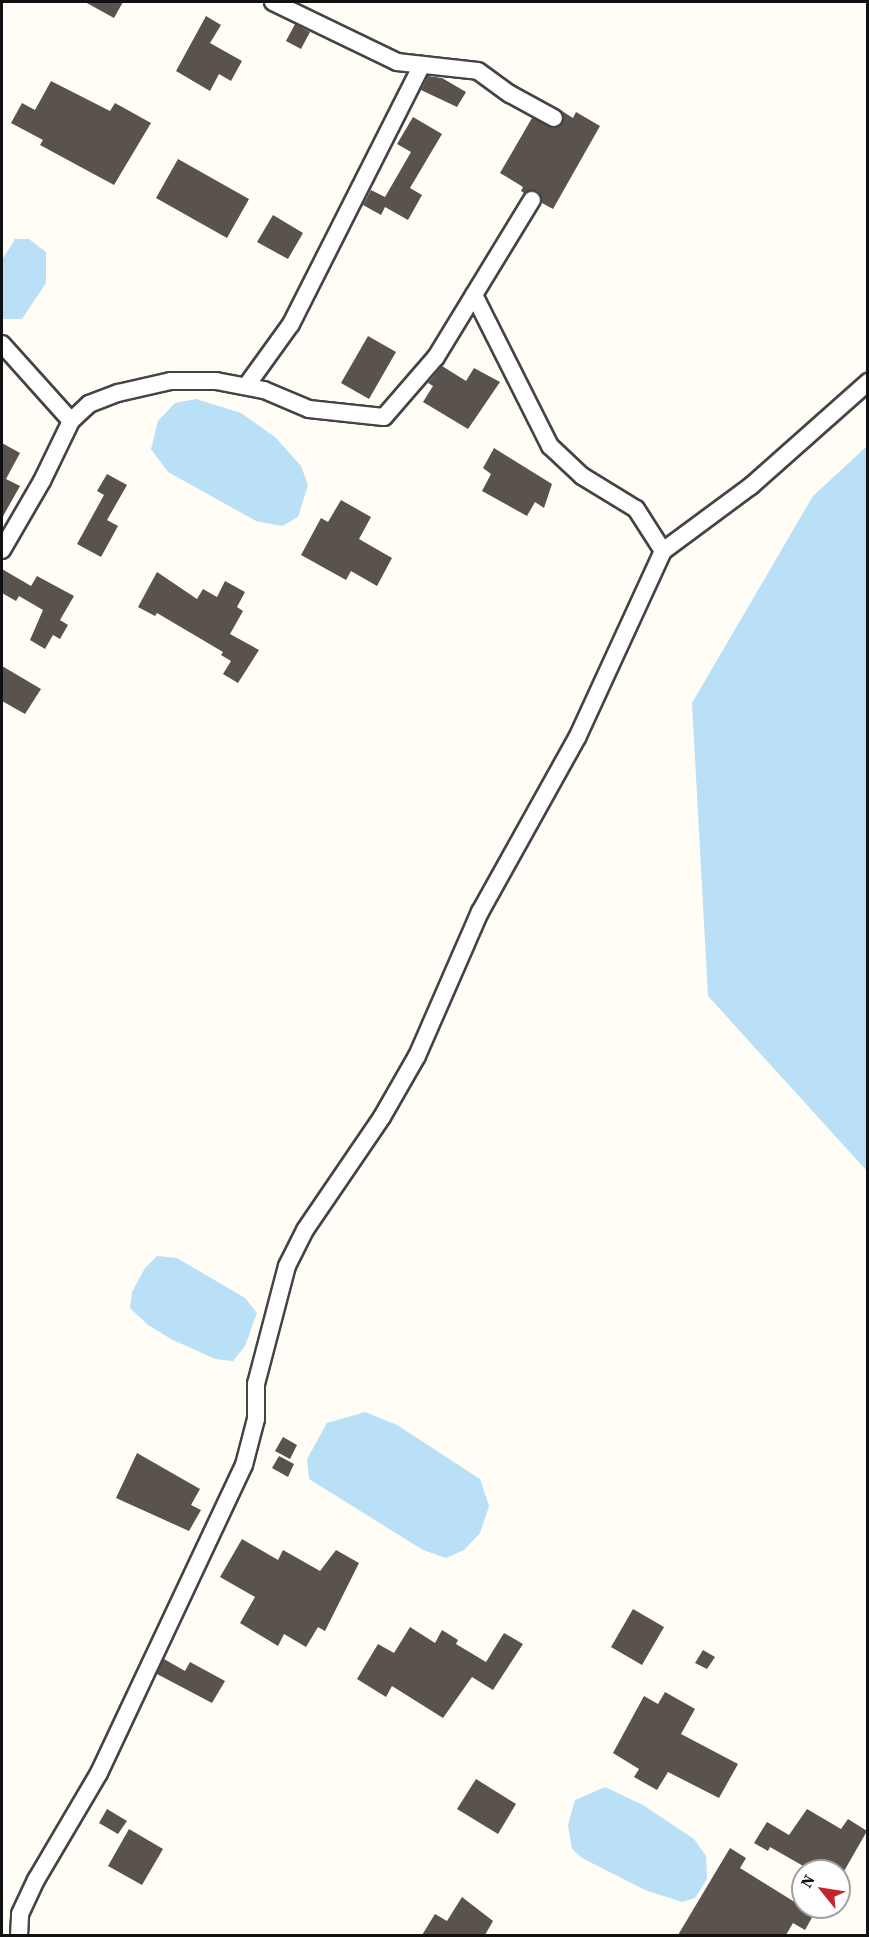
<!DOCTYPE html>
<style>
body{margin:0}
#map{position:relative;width:869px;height:1937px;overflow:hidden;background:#fffdf5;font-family:"Source Serif 4",serif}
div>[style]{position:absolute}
.water>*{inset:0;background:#b9e0f7}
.building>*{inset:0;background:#5a524d}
.roads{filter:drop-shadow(2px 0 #444) drop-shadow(-2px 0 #444) drop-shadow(0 2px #444) drop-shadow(0 -2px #444)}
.minor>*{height:16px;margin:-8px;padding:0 8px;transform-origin:8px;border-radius:8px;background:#fff}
span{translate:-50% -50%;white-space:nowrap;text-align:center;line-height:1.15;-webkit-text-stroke:6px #fff;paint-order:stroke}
.frame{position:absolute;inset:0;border:3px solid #111;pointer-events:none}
.north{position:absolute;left:791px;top:1859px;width:60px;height:60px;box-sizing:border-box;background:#fff;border:2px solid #a0a0a0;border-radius:50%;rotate:300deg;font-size:16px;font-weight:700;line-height:24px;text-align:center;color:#111}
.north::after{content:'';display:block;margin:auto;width:21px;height:27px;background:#c4262e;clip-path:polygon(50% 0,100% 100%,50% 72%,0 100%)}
</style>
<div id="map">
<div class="water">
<i style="clip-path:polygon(15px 239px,29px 239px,46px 252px,46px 283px,22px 319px,2px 319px,2px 260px)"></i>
<i style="clip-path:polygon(196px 399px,241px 413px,275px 437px,301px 466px,308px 485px,298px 517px,282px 526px,256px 521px,168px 472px,151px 449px,158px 421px,175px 403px)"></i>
<i style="clip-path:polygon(867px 446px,867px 1171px,708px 996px,692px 703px,813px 496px)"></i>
<i style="clip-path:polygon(157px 1256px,177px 1258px,245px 1298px,257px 1313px,245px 1346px,233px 1361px,215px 1359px,171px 1339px,148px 1325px,130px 1308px,132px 1292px,145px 1268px)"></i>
<i style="clip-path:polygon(365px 1412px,397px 1425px,480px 1479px,489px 1506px,480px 1533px,464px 1550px,446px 1558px,423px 1550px,309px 1479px,307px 1459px,327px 1423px)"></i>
<i style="clip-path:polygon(605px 1787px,643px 1805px,694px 1839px,706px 1856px,707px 1879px,695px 1898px,682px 1902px,645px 1890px,582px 1858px,572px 1849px,568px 1825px,575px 1800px)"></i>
</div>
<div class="building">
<i style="clip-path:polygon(85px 2px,123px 2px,114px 18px)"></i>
<i style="clip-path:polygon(206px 16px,221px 25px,210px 43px,242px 61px,231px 81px,219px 74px,210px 91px,176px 71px)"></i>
<i style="clip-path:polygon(295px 24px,310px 32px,301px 49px,286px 41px)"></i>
<i style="clip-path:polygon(428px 76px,442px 78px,466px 92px,457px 107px,421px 90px)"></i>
<i style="clip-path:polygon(51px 81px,110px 111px,115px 103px,151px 123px,114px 185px,40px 145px,43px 140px,11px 123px,22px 103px,35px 110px)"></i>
<i style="clip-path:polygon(562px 111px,573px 118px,576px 112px,600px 126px,553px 209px,542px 203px,538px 191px,524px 193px,521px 191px,523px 187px,500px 173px,532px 118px,555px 128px,563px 122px)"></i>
<i style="clip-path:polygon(413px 117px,442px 134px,410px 188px,422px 195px,408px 220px,385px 207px,381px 215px,363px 205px,371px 190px,385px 197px,411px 152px,397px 144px)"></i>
<i style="clip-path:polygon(178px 159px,249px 199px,227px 238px,156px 198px)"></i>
<i style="clip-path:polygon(273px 215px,303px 233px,288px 259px,257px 242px)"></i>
<i style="clip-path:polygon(368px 336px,396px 352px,369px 399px,341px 383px)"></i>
<i style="clip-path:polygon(442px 366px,466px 381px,474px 368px,500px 382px,468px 429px,423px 402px,433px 386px,428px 383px)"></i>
<i style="clip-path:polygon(2px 443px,20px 453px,6px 479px,20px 486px,2px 518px)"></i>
<i style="clip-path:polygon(494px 448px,552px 484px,544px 508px,535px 502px,527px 516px,482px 491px,491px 474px,483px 468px)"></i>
<i style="clip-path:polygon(107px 474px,127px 485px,107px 520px,118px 526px,101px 557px,77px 544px,104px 495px,97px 491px)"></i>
<i style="clip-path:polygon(341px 500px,371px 517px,359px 539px,392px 558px,377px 586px,351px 571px,346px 580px,301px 555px,321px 518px,328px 522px)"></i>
<i style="clip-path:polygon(2px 569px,31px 586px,37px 576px,74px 596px,60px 620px,68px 625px,60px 639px,53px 635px,45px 649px,30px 640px,43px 610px,19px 596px,16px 601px,2px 593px)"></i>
<i style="clip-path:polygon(157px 572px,197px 599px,203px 589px,217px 597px,225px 581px,245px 592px,237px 607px,243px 611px,230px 634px,259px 650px,238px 683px,223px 674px,231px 661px,221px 655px,223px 652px,157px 613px,155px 616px,138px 607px)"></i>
<i style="clip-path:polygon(2px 666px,41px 689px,25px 714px,2px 701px)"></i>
<i style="clip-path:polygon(283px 1437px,297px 1445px,290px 1459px,275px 1451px)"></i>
<i style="clip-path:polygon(137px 1453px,200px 1489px,191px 1505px,201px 1510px,189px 1531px,116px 1498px)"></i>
<i style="clip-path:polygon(279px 1456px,294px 1464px,288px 1477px,272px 1468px)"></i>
<i style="clip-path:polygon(242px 1539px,278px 1560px,283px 1550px,320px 1571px,336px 1550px,359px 1563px,325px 1631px,318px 1627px,306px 1647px,284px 1634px,278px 1646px,240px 1623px,255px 1597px,220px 1577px)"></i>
<i style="clip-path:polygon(633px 1609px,664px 1627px,642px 1665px,611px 1647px)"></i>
<i style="clip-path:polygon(410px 1627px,435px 1643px,442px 1630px,458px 1640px,456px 1644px,486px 1662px,504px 1633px,523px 1644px,493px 1690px,472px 1677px,443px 1718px,392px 1686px,386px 1697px,357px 1679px,378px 1644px,394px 1653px)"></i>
<i style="clip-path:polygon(703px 1650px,715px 1657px,707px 1669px,695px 1663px)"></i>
<i style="clip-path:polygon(164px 1659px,185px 1671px,190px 1662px,225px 1681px,212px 1703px,157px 1674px)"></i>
<i style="clip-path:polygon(665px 1692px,695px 1709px,681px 1734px,738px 1764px,719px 1798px,668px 1772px,657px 1790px,634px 1777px,639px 1769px,613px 1753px,644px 1696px,658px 1704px)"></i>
<i style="clip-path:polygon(476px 1779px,516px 1804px,498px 1834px,457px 1809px)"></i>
<i style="clip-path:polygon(107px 1809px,127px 1821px,118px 1834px,99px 1823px)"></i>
<i style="clip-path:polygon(807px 1809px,841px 1829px,848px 1819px,867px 1831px,839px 1880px,839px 1870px,812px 1871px,770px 1847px,768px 1851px,754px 1843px,767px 1822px,789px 1835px)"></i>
<i style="clip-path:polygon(129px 1829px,163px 1849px,142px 1885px,108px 1866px)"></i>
<i style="clip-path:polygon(730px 1848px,746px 1858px,740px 1868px,814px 1914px,805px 1930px,793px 1923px,786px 1935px,678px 1935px)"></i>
<i style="clip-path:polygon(462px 1897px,493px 1921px,485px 1935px,422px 1935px,435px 1914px,447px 1921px)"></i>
</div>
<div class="roads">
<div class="minor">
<i style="left:273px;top:2px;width:138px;rotate:25.8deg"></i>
<i style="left:397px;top:62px;width:81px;rotate:6.3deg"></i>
<i style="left:478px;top:71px;width:39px;rotate:36deg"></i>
<i style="left:510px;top:94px;width:50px;rotate:28.6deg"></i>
<i style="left:2px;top:344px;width:103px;rotate:48.1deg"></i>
<i style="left:247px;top:385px;width:75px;rotate:-54.2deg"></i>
<i style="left:291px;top:324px;width:290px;rotate:-63.2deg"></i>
<i style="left:2px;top:550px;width:80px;rotate:-59.9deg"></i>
<i style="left:42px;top:481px;width:67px;rotate:-64.2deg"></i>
<i style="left:71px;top:421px;width:25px;rotate:-43deg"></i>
<i style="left:89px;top:404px;width:31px;rotate:-21deg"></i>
<i style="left:118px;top:393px;width:54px;rotate:-12.8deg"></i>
<i style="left:171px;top:381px;width:45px"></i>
<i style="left:216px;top:381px;width:49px;rotate:10.6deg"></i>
<i style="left:264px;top:390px;width:49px;rotate:22.9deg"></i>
<i style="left:309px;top:409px;width:75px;rotate:6.1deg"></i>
<i style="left:384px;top:417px;width:79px;rotate:-49.1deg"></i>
<i style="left:436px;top:357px;width:184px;rotate:-58.6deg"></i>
<i style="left:663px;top:551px;width:109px;rotate:-36.5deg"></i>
<i style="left:751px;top:486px;width:157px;rotate:-41.6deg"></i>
<i style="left:19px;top:1936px;width:22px;rotate:-87deg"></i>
<i style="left:20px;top:1914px;width:38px;rotate:-65deg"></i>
<i style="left:36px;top:1880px;width:124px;rotate:-59.5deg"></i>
<i style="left:99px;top:1773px;width:340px;rotate:-64.8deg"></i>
<i style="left:244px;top:1465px;width:48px;rotate:-75.4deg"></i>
<i style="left:256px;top:1419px;width:35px;rotate:-90deg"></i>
<i style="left:256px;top:1384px;width:122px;rotate:-75.3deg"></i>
<i style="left:287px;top:1266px;width:40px;rotate:-63.4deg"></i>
<i style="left:305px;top:1230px;width:137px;rotate:-55.7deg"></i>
<i style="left:382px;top:1117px;width:70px;rotate:-60.2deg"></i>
<i style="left:417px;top:1056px;width:157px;rotate:-66.4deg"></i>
<i style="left:480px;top:912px;width:199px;rotate:-60.9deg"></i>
<i style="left:577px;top:738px;width:206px;rotate:-65.3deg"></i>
<i style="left:663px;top:551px;width:50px;rotate:-122.7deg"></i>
<i style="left:636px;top:509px;width:63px;rotate:-148.6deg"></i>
<i style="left:582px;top:476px;width:44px;rotate:-136.8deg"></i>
<i style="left:550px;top:446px;width:169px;rotate:-116.7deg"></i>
</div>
</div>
<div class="frame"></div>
<div class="north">N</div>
</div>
